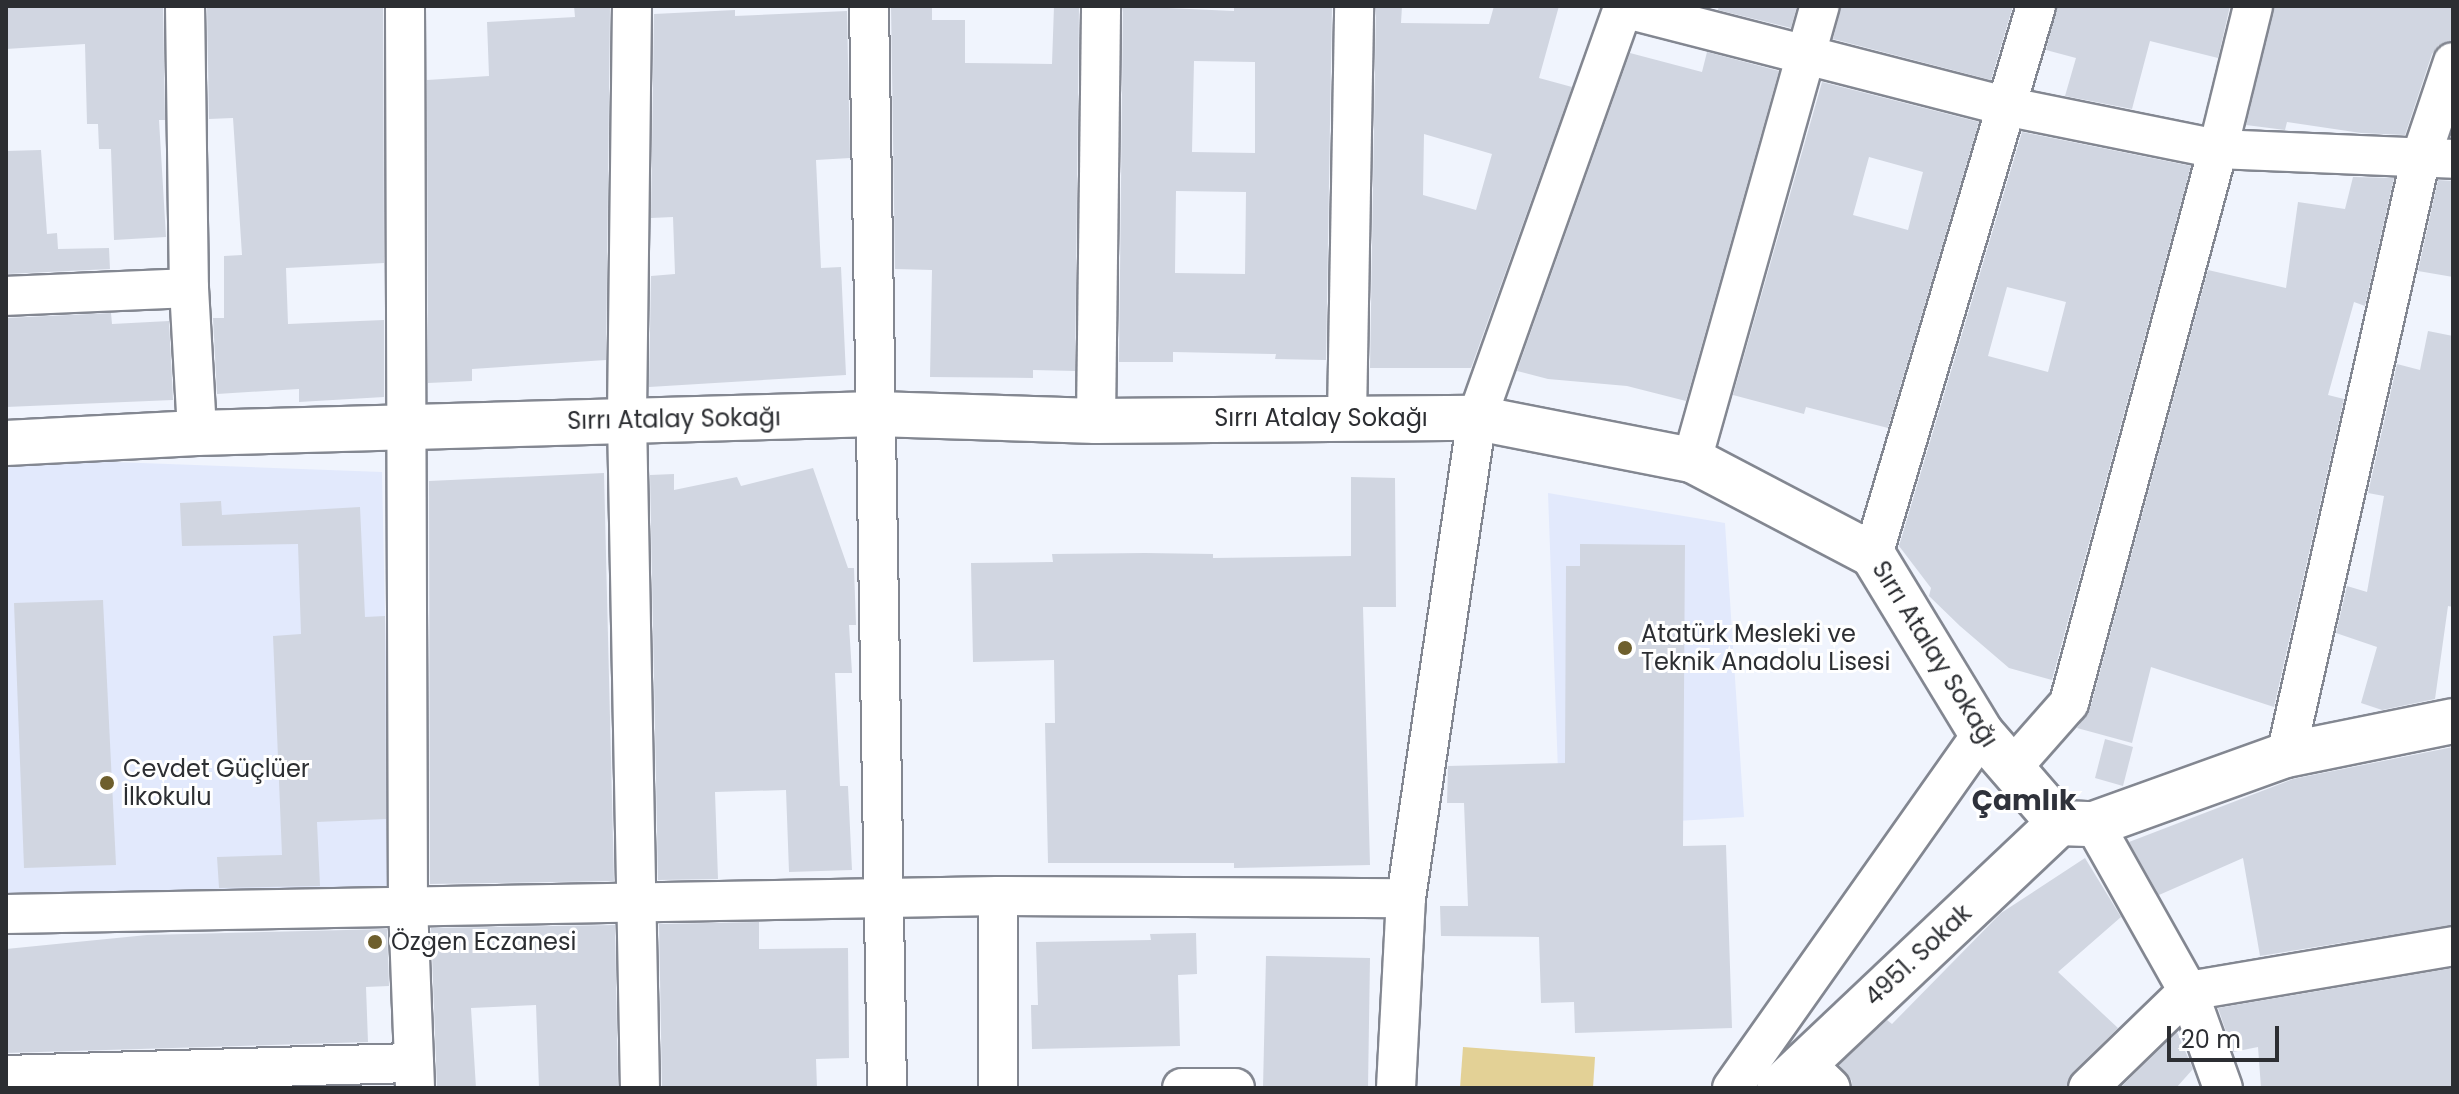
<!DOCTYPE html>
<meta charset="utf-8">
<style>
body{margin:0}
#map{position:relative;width:2459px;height:1094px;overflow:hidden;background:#f0f4fd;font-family:Poppins,sans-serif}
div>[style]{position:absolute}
.built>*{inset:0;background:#e2e9fc}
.green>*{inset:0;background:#e3d196}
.building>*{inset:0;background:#d1d6e1}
.roads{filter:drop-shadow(2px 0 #838791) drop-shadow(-2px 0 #838791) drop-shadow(0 2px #838791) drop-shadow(0 -2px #838791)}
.street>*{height:38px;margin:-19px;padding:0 19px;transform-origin:19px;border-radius:19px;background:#fff}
.secondary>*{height:44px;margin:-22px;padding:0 22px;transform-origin:22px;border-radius:22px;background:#fff}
.dots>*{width:22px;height:22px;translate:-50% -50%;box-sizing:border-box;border:4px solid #fff;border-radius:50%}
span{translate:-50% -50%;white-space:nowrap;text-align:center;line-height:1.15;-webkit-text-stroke:6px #fff;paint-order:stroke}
.street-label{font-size:24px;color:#2c2e32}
.poi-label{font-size:24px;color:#2c2e32}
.left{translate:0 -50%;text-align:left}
.quarter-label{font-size:28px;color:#2f323b;font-weight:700}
.frame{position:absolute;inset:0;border:8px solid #2c2e32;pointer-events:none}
.scale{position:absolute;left:2167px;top:1026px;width:112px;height:36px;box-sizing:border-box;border:4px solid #2c2e32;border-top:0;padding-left:10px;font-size:24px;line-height:28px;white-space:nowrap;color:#2c2e32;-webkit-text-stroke:6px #fff;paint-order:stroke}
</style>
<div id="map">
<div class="built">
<i style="clip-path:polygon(6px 458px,382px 472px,391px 897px,6px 904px)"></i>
<i style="clip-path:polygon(1548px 493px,1725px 523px,1744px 817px,1560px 828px)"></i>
</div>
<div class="green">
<i style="clip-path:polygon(1463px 1047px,1595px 1057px,1593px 1088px,1460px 1088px)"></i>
</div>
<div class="building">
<i style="clip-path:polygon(6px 6px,163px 6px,165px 120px,159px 120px,166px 237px,114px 240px,111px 149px,99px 149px,98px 124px,87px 124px,85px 44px,6px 49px)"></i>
<i style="clip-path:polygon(207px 6px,383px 6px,384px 263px,286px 268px,288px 324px,384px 320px,384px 397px,299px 402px,299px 389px,217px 394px,213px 318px,224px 318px,224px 256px,242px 255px,233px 118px,209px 119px)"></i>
<i style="clip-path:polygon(574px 6px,610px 6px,606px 360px,472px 369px,472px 381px,428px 383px,427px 80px,489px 76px,487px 22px,575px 17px)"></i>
<i style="clip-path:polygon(891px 6px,932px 6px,932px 20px,965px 20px,965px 63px,1052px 64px,1054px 6px,1079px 6px,1075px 371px,1033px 370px,1033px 378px,930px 377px,932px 270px,895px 269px)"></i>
<i style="clip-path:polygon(evenodd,1123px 6px,1234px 11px,1234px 6px,1332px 6px,1326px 360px,1275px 359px,1276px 354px,1173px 352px,1173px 362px,1119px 362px,1123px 6px,1194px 61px,1255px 62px,1255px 153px,1192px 152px,1194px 61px,1123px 6px,1176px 191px,1246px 192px,1245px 274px,1175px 273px,1176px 191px)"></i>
<i style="clip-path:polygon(evenodd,1376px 6px,1402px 6px,1401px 23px,1489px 24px,1494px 6px,1559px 6px,1539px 78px,1572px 87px,1471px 368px,1370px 368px,1376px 6px,1424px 134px,1492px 154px,1476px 210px,1423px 195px,1424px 134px)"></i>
<i style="clip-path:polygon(1719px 6px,1797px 6px,1791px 28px,1718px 10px)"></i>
<i style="clip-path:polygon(1841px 6px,2013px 6px,1991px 80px,1833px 39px)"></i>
<i style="clip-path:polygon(2057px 6px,2230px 6px,2218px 58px,2150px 41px,2132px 109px,2065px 96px,2076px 58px,2046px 50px)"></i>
<i style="clip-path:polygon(2274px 6px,2453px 6px,2453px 41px,2439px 45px,2432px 54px,2405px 135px,2361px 133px,2287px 122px,2285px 130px,2246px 125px)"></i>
<i style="clip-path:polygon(735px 10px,735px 16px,847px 11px,850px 158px,816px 160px,821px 268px,841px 267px,846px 375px,649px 387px,651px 276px,675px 274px,673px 217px,651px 218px,654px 14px)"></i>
<i style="clip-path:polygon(1707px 52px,1779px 71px,1686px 401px,1627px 386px,1548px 379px,1517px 371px,1630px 53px,1702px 72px)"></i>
<i style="clip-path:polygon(evenodd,1822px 82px,1979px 122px,1888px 428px,1806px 407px,1804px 414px,1733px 395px,1822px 82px,1869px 157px,1923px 172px,1908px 230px,1853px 215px,1869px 157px)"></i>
<i style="clip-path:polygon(evenodd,2022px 132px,2191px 166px,2052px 680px,2009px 668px,1960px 626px,1929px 596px,1931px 588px,1899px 546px,2022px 132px,2007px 287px,2066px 302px,2048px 372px,1988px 356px,2007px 287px)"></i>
<i style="clip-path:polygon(41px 150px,47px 234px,57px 233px,58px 249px,109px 248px,110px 269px,6px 274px,6px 151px)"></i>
<i style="clip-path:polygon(2353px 177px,2394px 178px,2365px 306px,2354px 302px,2328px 395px,2344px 399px,2274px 707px,2151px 667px,2132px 743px,2077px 728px,2090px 709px,2208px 270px,2286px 288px,2298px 202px,2345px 209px)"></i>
<i style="clip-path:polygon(2438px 180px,2453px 181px,2453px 277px,2418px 271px)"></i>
<i style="clip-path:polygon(111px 313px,112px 324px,169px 321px,173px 400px,6px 407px,6px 318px)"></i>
<i style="clip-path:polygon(2428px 331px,2453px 336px,2453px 607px,2448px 606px,2435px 699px,2382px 710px,2361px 703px,2377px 647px,2336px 633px,2347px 586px,2367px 592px,2384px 496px,2368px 493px,2397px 364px,2420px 370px)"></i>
<i style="clip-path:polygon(813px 468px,848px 568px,854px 568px,856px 625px,849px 625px,852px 673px,835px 673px,840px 786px,848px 786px,852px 870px,789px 872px,786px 790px,715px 792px,718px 879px,658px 880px,650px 475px,674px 474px,674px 490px,737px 477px,741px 486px)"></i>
<i style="clip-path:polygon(604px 473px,614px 881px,430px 884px,429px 481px)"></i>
<i style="clip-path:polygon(1351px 477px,1395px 478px,1396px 607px,1363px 607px,1370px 865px,1234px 868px,1234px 863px,1048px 863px,1045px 723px,1055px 723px,1054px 660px,973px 662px,971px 563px,1053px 562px,1052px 554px,1145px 553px,1213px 554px,1213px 558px,1351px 556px)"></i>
<i style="clip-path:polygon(221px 501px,222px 515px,360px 507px,365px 617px,385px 616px,386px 819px,317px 822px,320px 886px,219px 888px,217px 857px,282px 855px,273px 636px,301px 634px,298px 544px,182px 546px,180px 503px)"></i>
<i style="clip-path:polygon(1580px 544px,1685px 545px,1683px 846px,1726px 845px,1732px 1028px,1575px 1033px,1574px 1002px,1541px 1003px,1539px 937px,1441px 936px,1440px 906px,1468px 906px,1464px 803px,1447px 803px,1448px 766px,1565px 763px,1566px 566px,1580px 566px)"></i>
<i style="clip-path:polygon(103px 600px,116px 865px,24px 868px,14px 603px)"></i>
<i style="clip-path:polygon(2105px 739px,2133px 747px,2123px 786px,2095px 778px)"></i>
<i style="clip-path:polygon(2453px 747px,2453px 925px,2260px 956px,2243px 858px,2159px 895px,2129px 842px,2293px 779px)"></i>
<i style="clip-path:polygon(2085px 858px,2121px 917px,2058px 972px,2118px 1028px,2073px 1072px,2067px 1088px,1852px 1088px,1852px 1081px,1839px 1065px,1887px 1020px,1892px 1024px,2001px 913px)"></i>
<i style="clip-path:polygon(759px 922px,759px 949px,848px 948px,849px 1058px,816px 1059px,817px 1088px,662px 1088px,659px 924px)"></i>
<i style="clip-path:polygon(615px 925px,618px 1088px,539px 1088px,536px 1005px,471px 1008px,476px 1088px,437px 1088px,431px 928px)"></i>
<i style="clip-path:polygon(387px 929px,389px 986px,366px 987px,368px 1042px,6px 1053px,6px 949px,147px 935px)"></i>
<i style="clip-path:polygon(1196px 933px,1197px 974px,1178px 975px,1180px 1046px,1032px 1049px,1031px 1005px,1038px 1005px,1036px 942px,1151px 940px,1150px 934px)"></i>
<i style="clip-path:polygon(1266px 956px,1370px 958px,1368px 1088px,1263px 1088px)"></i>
<i style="clip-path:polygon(2453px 968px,2453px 1088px,2261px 1088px,2258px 1047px,2233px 1052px,2218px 1008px)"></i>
<i style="clip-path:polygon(2177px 1032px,2193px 1069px,2176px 1088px,2120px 1088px)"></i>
</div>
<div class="roads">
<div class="street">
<i style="left:185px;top:6px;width:282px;rotate:89.2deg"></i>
<i style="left:189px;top:288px;width:145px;rotate:86.8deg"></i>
<i style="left:405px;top:6px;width:899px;rotate:89.81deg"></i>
<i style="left:408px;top:905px;width:183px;rotate:87.8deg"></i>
<i style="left:632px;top:6px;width:413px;rotate:90.7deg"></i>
<i style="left:627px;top:419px;width:669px;rotate:88.89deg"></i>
<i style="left:869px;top:6px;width:1082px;rotate:89.05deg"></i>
<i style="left:1623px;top:8px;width:398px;rotate:14.4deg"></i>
<i style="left:2009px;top:107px;width:213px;rotate:11.4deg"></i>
<i style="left:2218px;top:149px;width:235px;rotate:2.4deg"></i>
<i style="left:6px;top:296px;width:183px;rotate:-2.5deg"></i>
<i style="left:1347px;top:417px;width:411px;rotate:-89deg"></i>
<i style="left:1096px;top:421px;width:415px;rotate:-89.3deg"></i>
<i style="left:1692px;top:460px;width:472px;rotate:-74.3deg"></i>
<i style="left:1873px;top:555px;width:573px;rotate:-73.46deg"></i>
<i style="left:2286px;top:755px;width:613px;rotate:-77.28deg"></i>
<i style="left:2421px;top:157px;width:100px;rotate:-71.4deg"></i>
<i style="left:2010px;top:770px;width:89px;rotate:-48.6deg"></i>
<i style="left:2069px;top:703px;width:574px;rotate:-74.95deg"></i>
<i style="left:2218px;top:149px;width:147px;rotate:-76.2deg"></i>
<i style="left:2094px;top:824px;width:192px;rotate:60.6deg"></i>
<i style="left:2188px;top:991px;width:103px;rotate:70.2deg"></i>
<i style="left:6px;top:914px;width:992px;rotate:-1.04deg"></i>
<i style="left:998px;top:896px;width:408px;rotate:0.3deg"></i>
<i style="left:1804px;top:1062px;width:37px;rotate:44deg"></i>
<i style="left:6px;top:1075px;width:408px;rotate:-1.7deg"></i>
<i style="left:998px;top:1088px;width:192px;rotate:-90deg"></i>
<i style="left:1182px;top:1088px;width:53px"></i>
<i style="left:1396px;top:1088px;width:190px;rotate:-87deg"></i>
<i style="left:1406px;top:898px;width:485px;rotate:-81.6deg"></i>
<i style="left:1477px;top:418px;width:437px;rotate:-70.4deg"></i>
<i style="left:1732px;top:1088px;width:433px;rotate:-54.8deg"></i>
<i style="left:2088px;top:1088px;width:139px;rotate:-44.1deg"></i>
<i style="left:2188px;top:991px;width:269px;rotate:-9.6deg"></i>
</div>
<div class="secondary">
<i style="left:6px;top:443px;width:191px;rotate:-3deg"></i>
<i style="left:197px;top:433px;width:679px;rotate:-1.6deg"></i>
<i style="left:876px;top:414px;width:220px;rotate:1.8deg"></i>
<i style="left:1096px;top:421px;width:381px;rotate:-0.5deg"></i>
<i style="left:1477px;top:418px;width:219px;rotate:11.1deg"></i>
<i style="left:1692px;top:460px;width:204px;rotate:27.7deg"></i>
<i style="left:1873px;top:555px;width:210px;rotate:58.7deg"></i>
<i style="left:1982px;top:734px;width:118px;rotate:49.1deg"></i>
<i style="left:2059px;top:823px;width:35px;rotate:2deg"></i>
<i style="left:2094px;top:824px;width:204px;rotate:-19.8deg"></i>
<i style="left:2286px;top:755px;width:170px;rotate:-11.5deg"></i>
<i style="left:1779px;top:1088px;width:386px;rotate:-43.4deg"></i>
</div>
</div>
<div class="dots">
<i style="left:1625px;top:648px;background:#6e5f2d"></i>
<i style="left:107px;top:783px;background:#6e5f2d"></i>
<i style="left:375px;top:942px;background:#6e5f2d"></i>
</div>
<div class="street-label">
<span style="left:1321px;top:418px">Sırrı Atalay Sokağı</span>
<span style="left:674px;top:419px;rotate:-1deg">Sırrı Atalay Sokağı</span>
<span style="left:1935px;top:654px;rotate:58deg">Sırrı Atalay Sokağı</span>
<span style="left:1918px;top:955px;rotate:-43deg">4951. Sokak</span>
</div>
<div class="poi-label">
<span class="left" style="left:1641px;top:648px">Atatürk Mesleki ve<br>Teknik Anadolu Lisesi</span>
<span class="left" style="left:123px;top:783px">Cevdet Güçlüer<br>İlkokulu</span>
<span class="left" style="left:391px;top:942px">Özgen Eczanesi</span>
</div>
<div class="quarter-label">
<span style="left:2024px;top:801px">Çamlık</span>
</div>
<div class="frame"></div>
<div class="scale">20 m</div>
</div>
